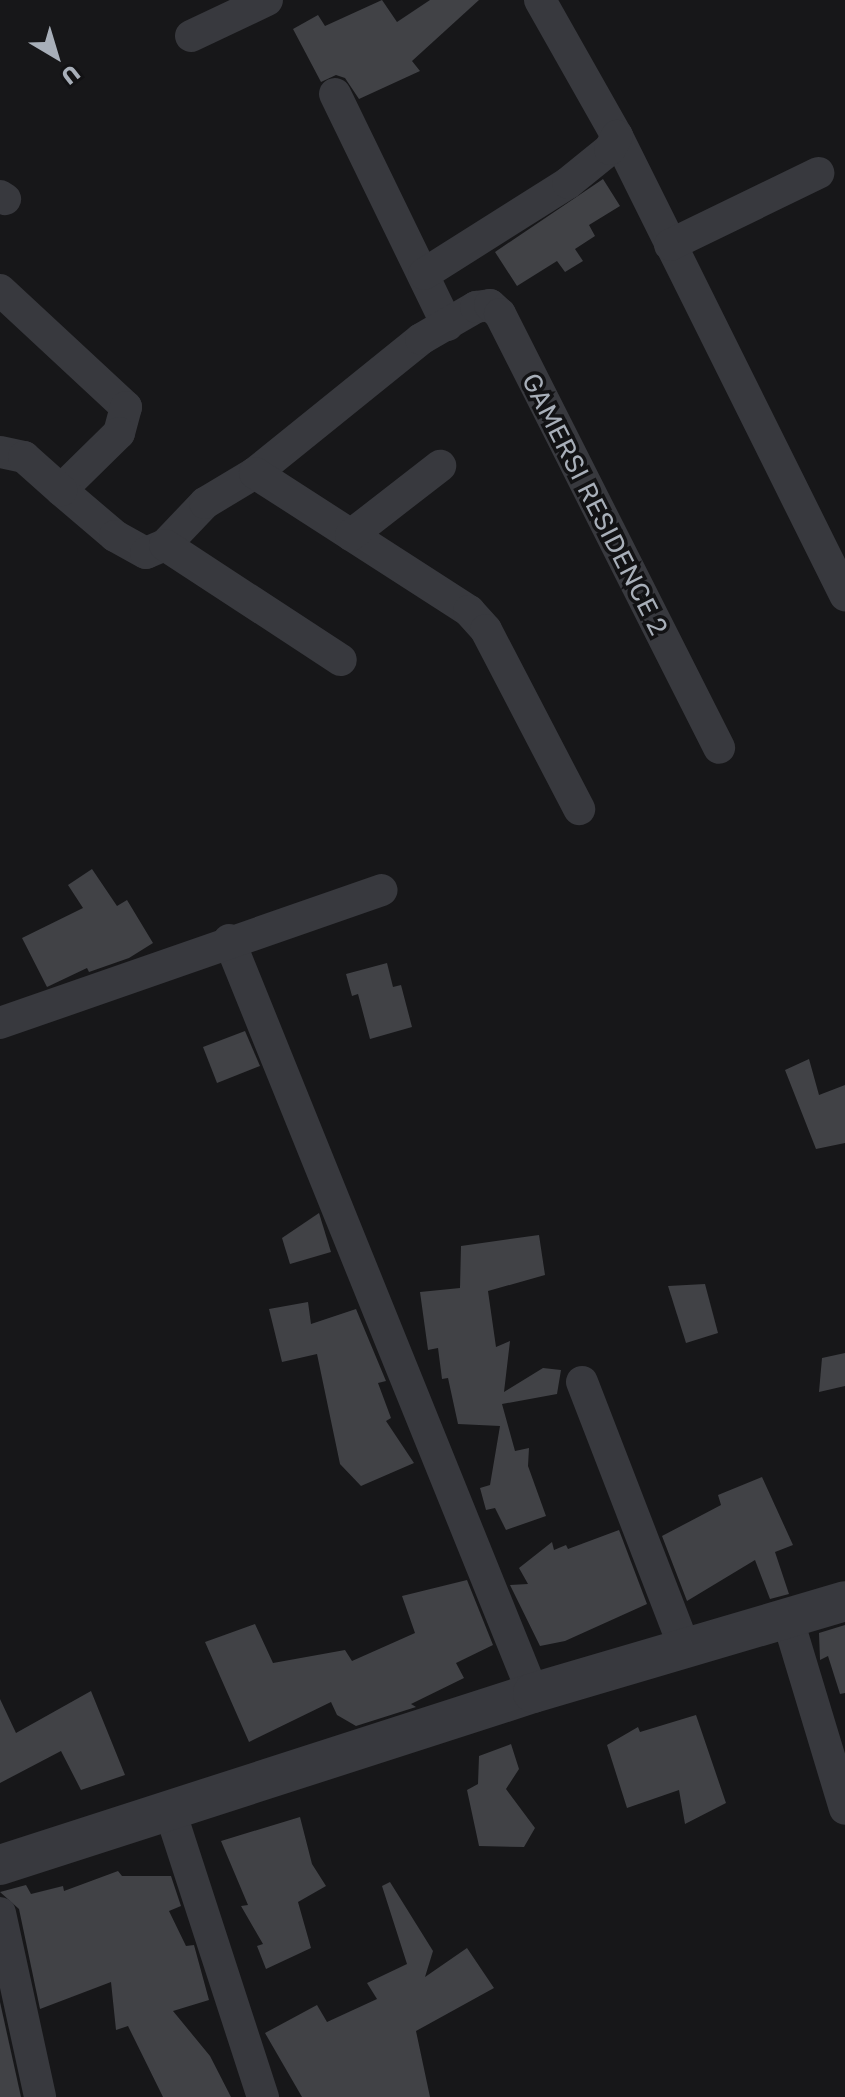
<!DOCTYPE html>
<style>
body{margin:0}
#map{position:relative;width:845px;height:2097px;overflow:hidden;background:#171719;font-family:"Golos Text",sans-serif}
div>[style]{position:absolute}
.building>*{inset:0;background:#414246}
.minor>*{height:32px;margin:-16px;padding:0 16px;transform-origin:16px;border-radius:16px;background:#38393e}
.tertiary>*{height:40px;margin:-20px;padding:0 20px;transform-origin:20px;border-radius:20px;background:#38393e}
span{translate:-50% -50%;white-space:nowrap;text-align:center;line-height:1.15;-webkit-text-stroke:7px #121214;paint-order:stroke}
.street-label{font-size:26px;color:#a8afb9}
.north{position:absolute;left:16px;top:16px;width:80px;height:80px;-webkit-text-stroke:6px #121214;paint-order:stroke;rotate:142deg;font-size:22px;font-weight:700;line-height:32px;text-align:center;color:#a8afb9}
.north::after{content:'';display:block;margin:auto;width:28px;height:36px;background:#a8afb9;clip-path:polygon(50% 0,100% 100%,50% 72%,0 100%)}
</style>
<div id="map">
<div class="building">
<i style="clip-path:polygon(382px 0,397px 22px,430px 0,479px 0,412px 61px,420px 71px,359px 99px,345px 78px,336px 75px,321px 82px,293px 29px,318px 15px,325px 26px)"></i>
<i style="clip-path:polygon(603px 179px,620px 206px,589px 225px,595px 236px,575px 249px,583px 261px,565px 272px,557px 261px,517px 286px,495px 252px)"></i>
<i style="clip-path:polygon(92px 869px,117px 906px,127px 900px,153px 943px,129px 958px,89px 972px,87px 968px,47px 987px,22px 938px,83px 908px,68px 885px)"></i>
<i style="clip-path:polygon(387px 963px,393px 987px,401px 985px,412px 1027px,370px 1039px,358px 994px,352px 996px,346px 974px)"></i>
<i style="clip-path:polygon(245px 1031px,260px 1066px,217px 1083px,203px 1047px)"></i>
<i style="clip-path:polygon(809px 1059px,819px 1095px,845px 1085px,845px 1143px,816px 1149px,785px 1070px)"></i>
<i style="clip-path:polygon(319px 1213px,331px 1252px,290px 1264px,282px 1238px)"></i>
<i style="clip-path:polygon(539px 1235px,545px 1275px,488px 1291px,496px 1347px,510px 1341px,504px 1392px,543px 1368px,561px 1370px,557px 1394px,502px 1404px,515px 1451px,529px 1448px,528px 1466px,546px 1516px,506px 1530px,495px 1508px,486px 1510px,480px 1488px,490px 1485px,500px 1426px,458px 1424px,448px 1378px,442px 1379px,438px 1348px,428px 1350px,420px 1292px,460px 1288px,461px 1246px)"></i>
<i style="clip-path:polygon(705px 1284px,718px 1333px,686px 1343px,668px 1286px)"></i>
<i style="clip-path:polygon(308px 1302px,311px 1324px,356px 1309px,386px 1381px,378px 1383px,391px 1418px,386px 1421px,414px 1463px,361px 1486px,340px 1464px,317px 1354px,282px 1362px,269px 1309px)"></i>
<i style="clip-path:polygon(845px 1353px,845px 1386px,819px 1392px,822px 1358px)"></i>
<i style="clip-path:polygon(762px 1477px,793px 1545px,775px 1552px,789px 1594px,770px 1599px,755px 1560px,687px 1601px,662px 1536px,721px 1505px,718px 1495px)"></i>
<i style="clip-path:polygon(619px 1530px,647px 1604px,565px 1641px,540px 1646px,510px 1585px,528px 1584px,519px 1568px,552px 1542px,554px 1550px,566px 1545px,568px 1549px)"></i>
<i style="clip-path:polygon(467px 1580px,493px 1645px,456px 1663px,464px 1678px,411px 1704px,416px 1707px,356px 1726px,337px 1715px,331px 1702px,249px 1742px,205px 1642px,255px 1624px,273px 1663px,345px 1650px,352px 1661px,415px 1633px,402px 1596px)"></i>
<i style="clip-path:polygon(845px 1625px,845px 1693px,840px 1694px,828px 1656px,820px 1660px,819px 1633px)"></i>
<i style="clip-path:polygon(91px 1691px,125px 1775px,81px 1790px,61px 1751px,0 1783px,0 1699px,16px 1733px)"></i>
<i style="clip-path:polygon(696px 1715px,726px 1803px,685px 1824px,679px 1790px,627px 1808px,607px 1745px,638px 1727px,640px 1732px)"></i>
<i style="clip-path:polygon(511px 1744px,519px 1769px,506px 1789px,535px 1828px,524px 1847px,479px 1846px,467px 1790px,478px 1784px,479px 1756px)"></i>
<i style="clip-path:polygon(300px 1817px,312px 1864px,326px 1886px,298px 1902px,311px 1948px,266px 1969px,257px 1946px,263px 1944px,241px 1906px,248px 1905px,221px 1841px)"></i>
<i style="clip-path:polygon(118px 1871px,122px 1876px,171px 1876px,181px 1906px,169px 1911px,186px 1946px,194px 1945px,209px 2000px,173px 2011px,210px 2056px,231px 2097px,163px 2097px,128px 2026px,116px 2030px,111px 1982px,40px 2009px,19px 1909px,0 1892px,26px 1885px,31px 1894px,63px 1886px,64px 1891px)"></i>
<i style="clip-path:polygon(390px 1882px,433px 1951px,425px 1977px,467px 1948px,494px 1988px,416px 2031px,430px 2097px,302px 2097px,265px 2033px,317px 2005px,327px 2022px,377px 1999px,367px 1983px,407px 1964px,382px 1886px)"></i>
<i style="clip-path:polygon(0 2002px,21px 2097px,0 2097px)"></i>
</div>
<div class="minor">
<i style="left:540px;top:0;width:156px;rotate:60.5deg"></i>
<i style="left:617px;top:136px;width:513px;rotate:63.58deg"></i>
<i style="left:191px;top:36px;width:84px;rotate:-25.3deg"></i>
<i style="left:335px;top:94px;width:257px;rotate:64.1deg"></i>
<i style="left:0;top:196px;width:6px;rotate:31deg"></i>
<i style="left:670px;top:245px;width:165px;rotate:-25.9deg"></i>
<i style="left:424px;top:274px;width:170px;rotate:-32.3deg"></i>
<i style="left:568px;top:183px;width:54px;rotate:-39deg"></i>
<i style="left:610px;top:149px;width:15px;rotate:-62deg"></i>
<i style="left:0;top:290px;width:172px;rotate:42.9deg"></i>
<i style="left:126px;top:407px;width:27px;rotate:105deg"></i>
<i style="left:119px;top:433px;width:81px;rotate:135.5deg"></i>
<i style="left:61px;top:490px;width:71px;rotate:40.4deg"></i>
<i style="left:115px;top:536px;width:35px;rotate:29deg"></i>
<i style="left:146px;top:553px;width:21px;rotate:-23deg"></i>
<i style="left:165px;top:545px;width:58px;rotate:-46.4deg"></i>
<i style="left:205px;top:503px;width:58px;rotate:-31deg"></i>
<i style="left:255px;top:473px;width:213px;rotate:-38.9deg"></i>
<i style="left:421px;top:339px;width:64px;rotate:-30.2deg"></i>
<i style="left:476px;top:307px;width:14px;rotate:-8deg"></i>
<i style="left:490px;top:305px;width:13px;rotate:42deg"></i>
<i style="left:500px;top:314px;width:486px;rotate:63.2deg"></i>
<i style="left:0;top:452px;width:25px;rotate:12deg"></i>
<i style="left:24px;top:457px;width:50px;rotate:41.7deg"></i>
<i style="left:255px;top:473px;width:255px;rotate:32.8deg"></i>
<i style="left:469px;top:611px;width:25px;rotate:48deg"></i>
<i style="left:486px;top:630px;width:202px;rotate:62.5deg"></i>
<i style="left:351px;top:535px;width:113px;rotate:-37.8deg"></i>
<i style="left:165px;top:545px;width:210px;rotate:33.2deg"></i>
<i style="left:229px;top:940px;width:812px;rotate:68.02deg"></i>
<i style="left:0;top:1023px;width:404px;rotate:-19.2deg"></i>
<i style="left:582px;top:1382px;width:288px;rotate:68.9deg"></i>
<i style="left:788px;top:1620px;width:197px;rotate:73.2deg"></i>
<i style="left:170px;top:1811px;width:301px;rotate:72deg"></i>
<i style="left:0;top:1913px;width:188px;rotate:77.7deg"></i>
</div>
<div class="tertiary">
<i style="left:0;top:1865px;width:560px;rotate:-17.88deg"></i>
<i style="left:533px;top:1693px;width:325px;rotate:-16.4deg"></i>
</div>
<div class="street-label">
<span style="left:595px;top:504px;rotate:63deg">GAMERSI RESIDENCE 2</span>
</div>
<div class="north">U</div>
</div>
